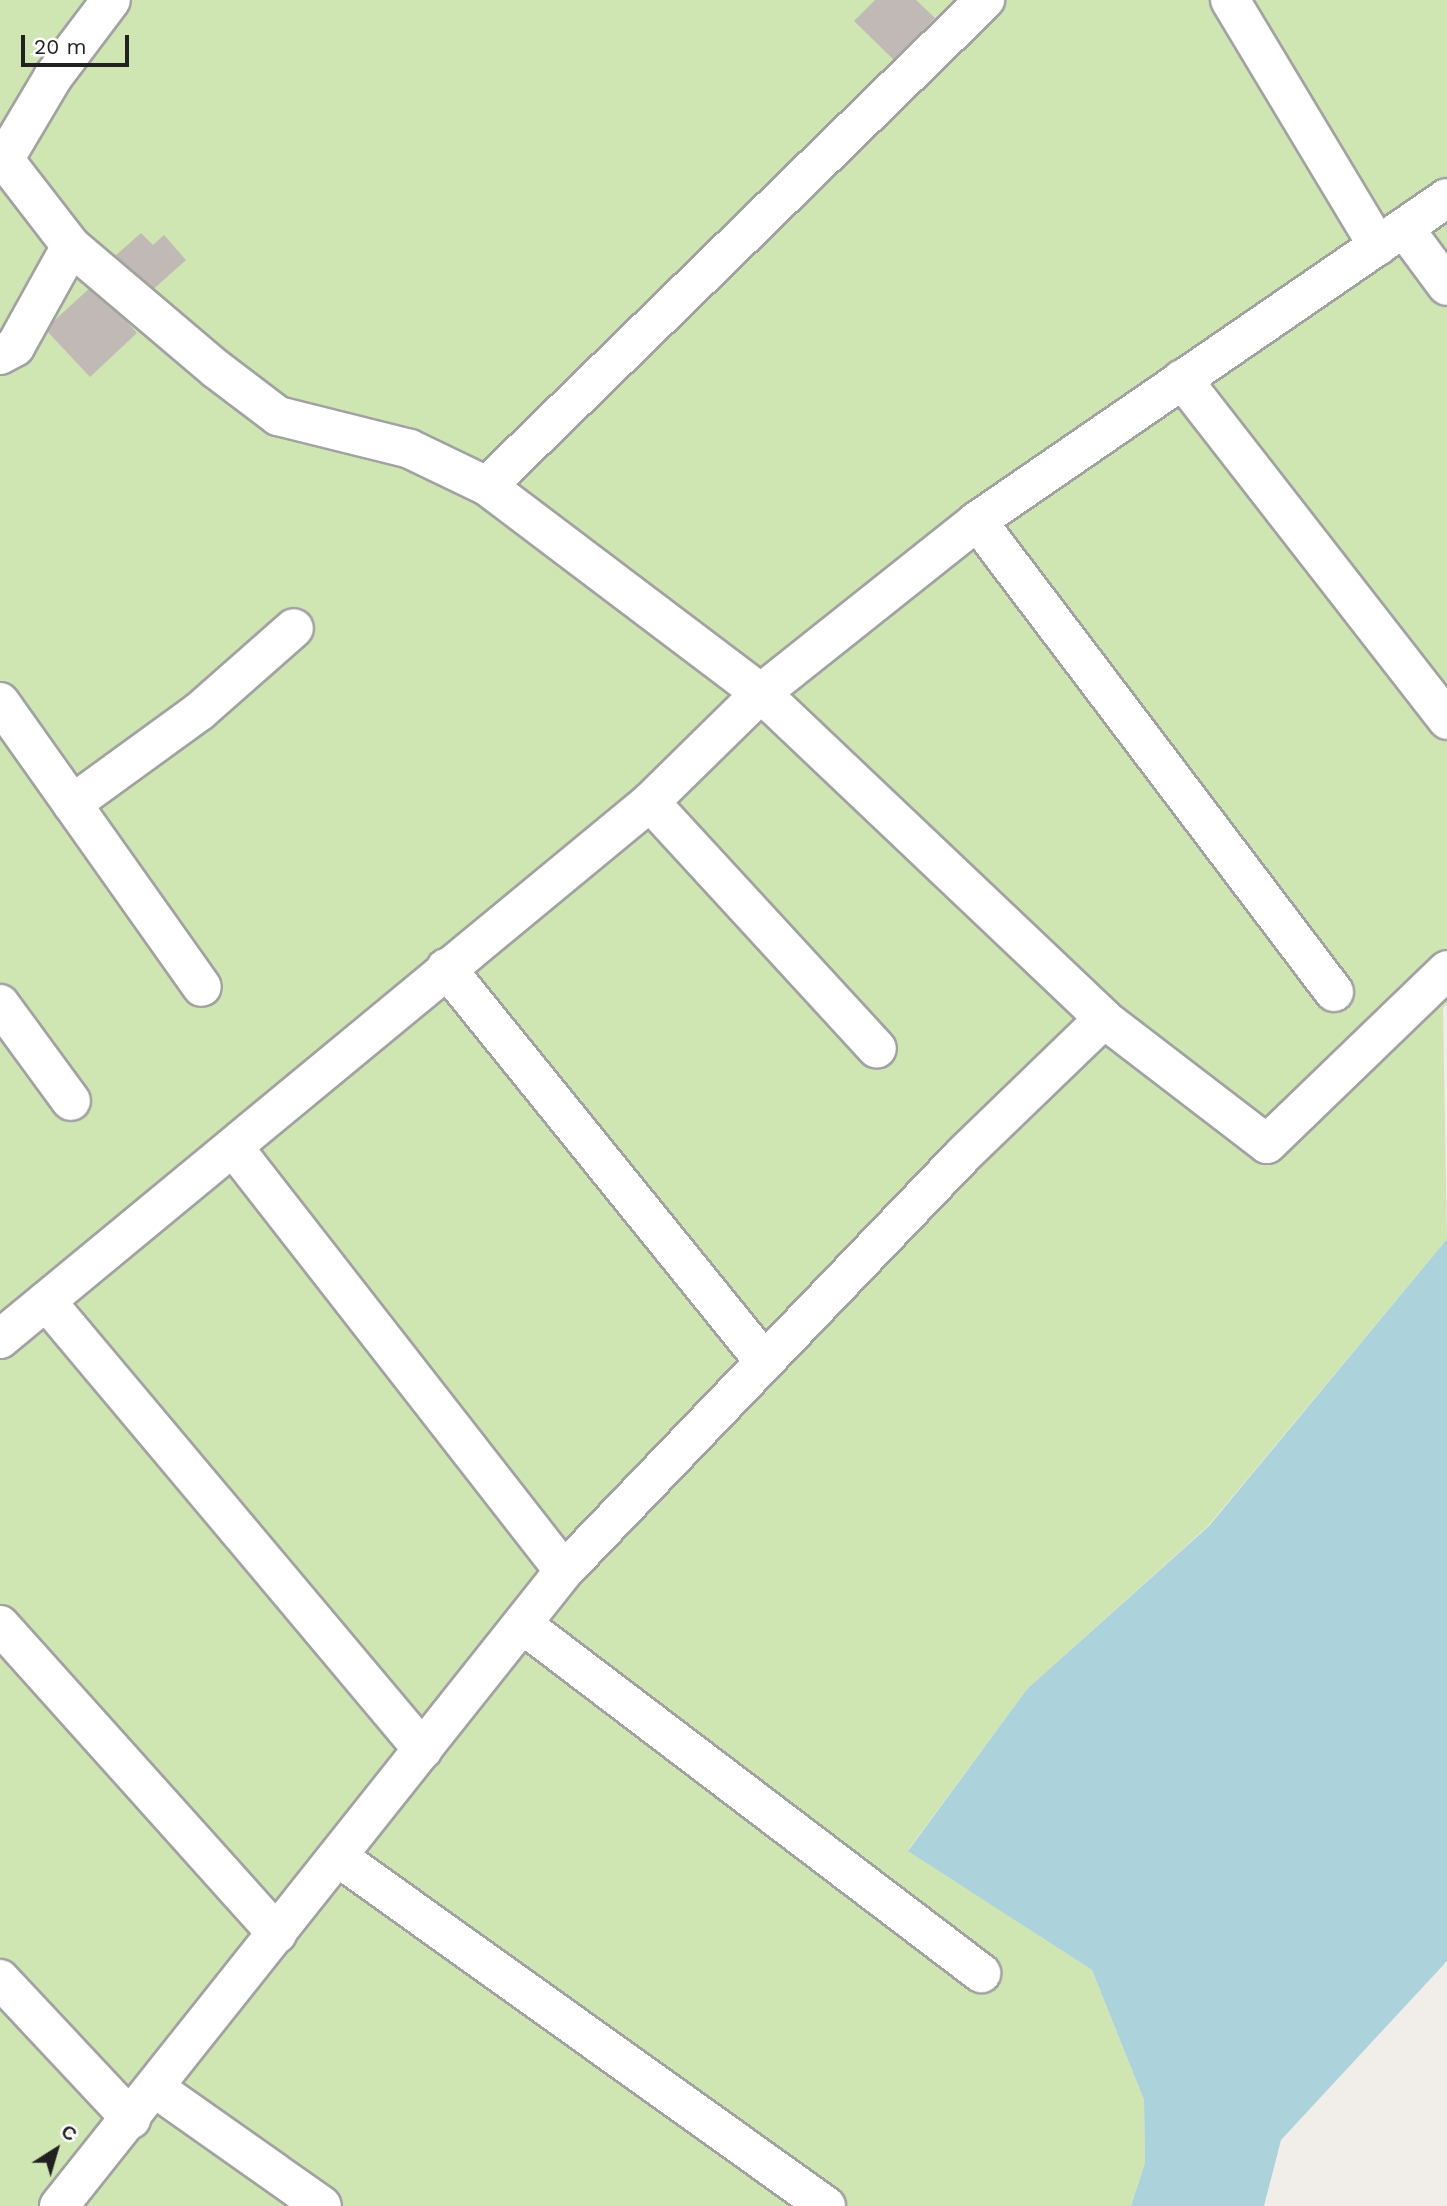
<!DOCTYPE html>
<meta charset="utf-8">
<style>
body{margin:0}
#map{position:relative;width:1447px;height:2206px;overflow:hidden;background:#f1ede8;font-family:"Work Sans",sans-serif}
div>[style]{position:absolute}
.grass>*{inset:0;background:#cfe6b3}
.water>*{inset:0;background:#acd3db}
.building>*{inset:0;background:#c1b9b5}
.roads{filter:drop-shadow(2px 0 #a2a2a2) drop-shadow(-2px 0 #a2a2a2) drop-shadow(0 2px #a2a2a2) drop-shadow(0 -2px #a2a2a2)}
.minor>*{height:38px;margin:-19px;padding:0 19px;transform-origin:19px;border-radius:19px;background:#fff}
span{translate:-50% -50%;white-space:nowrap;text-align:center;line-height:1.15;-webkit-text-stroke:6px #fff;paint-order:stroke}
.north{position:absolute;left:21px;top:2115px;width:70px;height:70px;-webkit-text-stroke:5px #fff;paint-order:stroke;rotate:37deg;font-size:19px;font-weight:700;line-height:28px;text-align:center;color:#212121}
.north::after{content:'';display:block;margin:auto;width:24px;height:32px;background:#212121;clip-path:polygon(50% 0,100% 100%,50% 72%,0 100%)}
.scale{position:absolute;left:21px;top:35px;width:108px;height:32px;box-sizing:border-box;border:4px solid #212121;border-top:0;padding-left:9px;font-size:21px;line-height:24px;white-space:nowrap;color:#212121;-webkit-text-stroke:5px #fff;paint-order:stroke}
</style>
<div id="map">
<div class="grass">
<i style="clip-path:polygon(0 0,1447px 0,1447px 1004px,1443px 1008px,1447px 1239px,1208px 1526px,1027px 1689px,908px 1850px,1092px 1970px,1144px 2100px,1145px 2163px,1131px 2206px,0 2206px)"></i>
</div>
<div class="water">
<i style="clip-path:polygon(1447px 1239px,1447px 1961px,1281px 2140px,1264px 2206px,1131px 2206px,1145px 2163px,1144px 2100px,1092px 1970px,908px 1851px,1027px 1689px,1209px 1526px)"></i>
</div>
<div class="building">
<i style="clip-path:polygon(875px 0,916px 0,935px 18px,894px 60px,854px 21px)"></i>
<i style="clip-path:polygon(141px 233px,153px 245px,164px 235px,186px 260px,149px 293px,115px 256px)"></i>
<i style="clip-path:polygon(93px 285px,137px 333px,90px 377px,45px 329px)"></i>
</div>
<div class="roads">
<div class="minor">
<i style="left:1230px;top:0;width:287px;rotate:59deg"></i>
<i style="left:0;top:154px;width:116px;rotate:52.3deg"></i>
<i style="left:71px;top:246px;width:190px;rotate:40.3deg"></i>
<i style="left:216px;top:369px;width:78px;rotate:37.2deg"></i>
<i style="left:278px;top:416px;width:136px;rotate:14deg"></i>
<i style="left:410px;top:449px;width:85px;rotate:25.7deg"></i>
<i style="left:487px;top:486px;width:343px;rotate:37.1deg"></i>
<i style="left:761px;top:693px;width:473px;rotate:43.5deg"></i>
<i style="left:1104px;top:1019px;width:205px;rotate:37.5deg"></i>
<i style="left:1267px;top:1144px;width:250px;rotate:-44deg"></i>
<i style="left:5px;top:158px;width:94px;rotate:-59.3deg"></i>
<i style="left:53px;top:77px;width:96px;rotate:-53deg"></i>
<i style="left:1404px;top:228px;width:72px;rotate:53.4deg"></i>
<i style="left:0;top:355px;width:17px;rotate:-28deg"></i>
<i style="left:15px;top:347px;width:115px;rotate:-61deg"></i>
<i style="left:1182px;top:379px;width:432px;rotate:52.1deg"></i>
<i style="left:487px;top:486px;width:696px;rotate:-44.3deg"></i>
<i style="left:977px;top:521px;width:591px;rotate:52.84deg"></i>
<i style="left:0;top:702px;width:349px;rotate:54.7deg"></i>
<i style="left:650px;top:802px;width:335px;rotate:47.4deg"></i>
<i style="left:72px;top:804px;width:158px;rotate:-36deg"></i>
<i style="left:200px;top:711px;width:125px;rotate:-41.4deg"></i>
<i style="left:446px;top:968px;width:506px;rotate:51.02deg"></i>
<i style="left:0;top:1004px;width:120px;rotate:53.8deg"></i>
<i style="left:234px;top:1148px;width:536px;rotate:52.04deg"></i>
<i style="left:46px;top:1301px;width:586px;rotate:49.98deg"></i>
<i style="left:0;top:1339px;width:843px;rotate:-39.56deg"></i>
<i style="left:650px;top:802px;width:156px;rotate:-44.5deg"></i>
<i style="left:761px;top:693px;width:276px;rotate:-38.5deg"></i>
<i style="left:977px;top:521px;width:570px;rotate:-34.5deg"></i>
<i style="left:522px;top:1624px;width:577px;rotate:37.25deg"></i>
<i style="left:0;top:1625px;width:415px;rotate:48.1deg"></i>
<i style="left:338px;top:1857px;width:600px;rotate:35.57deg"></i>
<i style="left:0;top:1979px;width:192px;rotate:46.9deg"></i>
<i style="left:155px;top:2088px;width:204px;rotate:35.2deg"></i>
<i style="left:59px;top:2206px;width:811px;rotate:-51.51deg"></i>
<i style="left:564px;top:1571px;width:578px;rotate:-46.19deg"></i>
<i style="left:964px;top:1154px;width:194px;rotate:-44deg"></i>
</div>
</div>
<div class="north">С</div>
<div class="scale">20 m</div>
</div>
